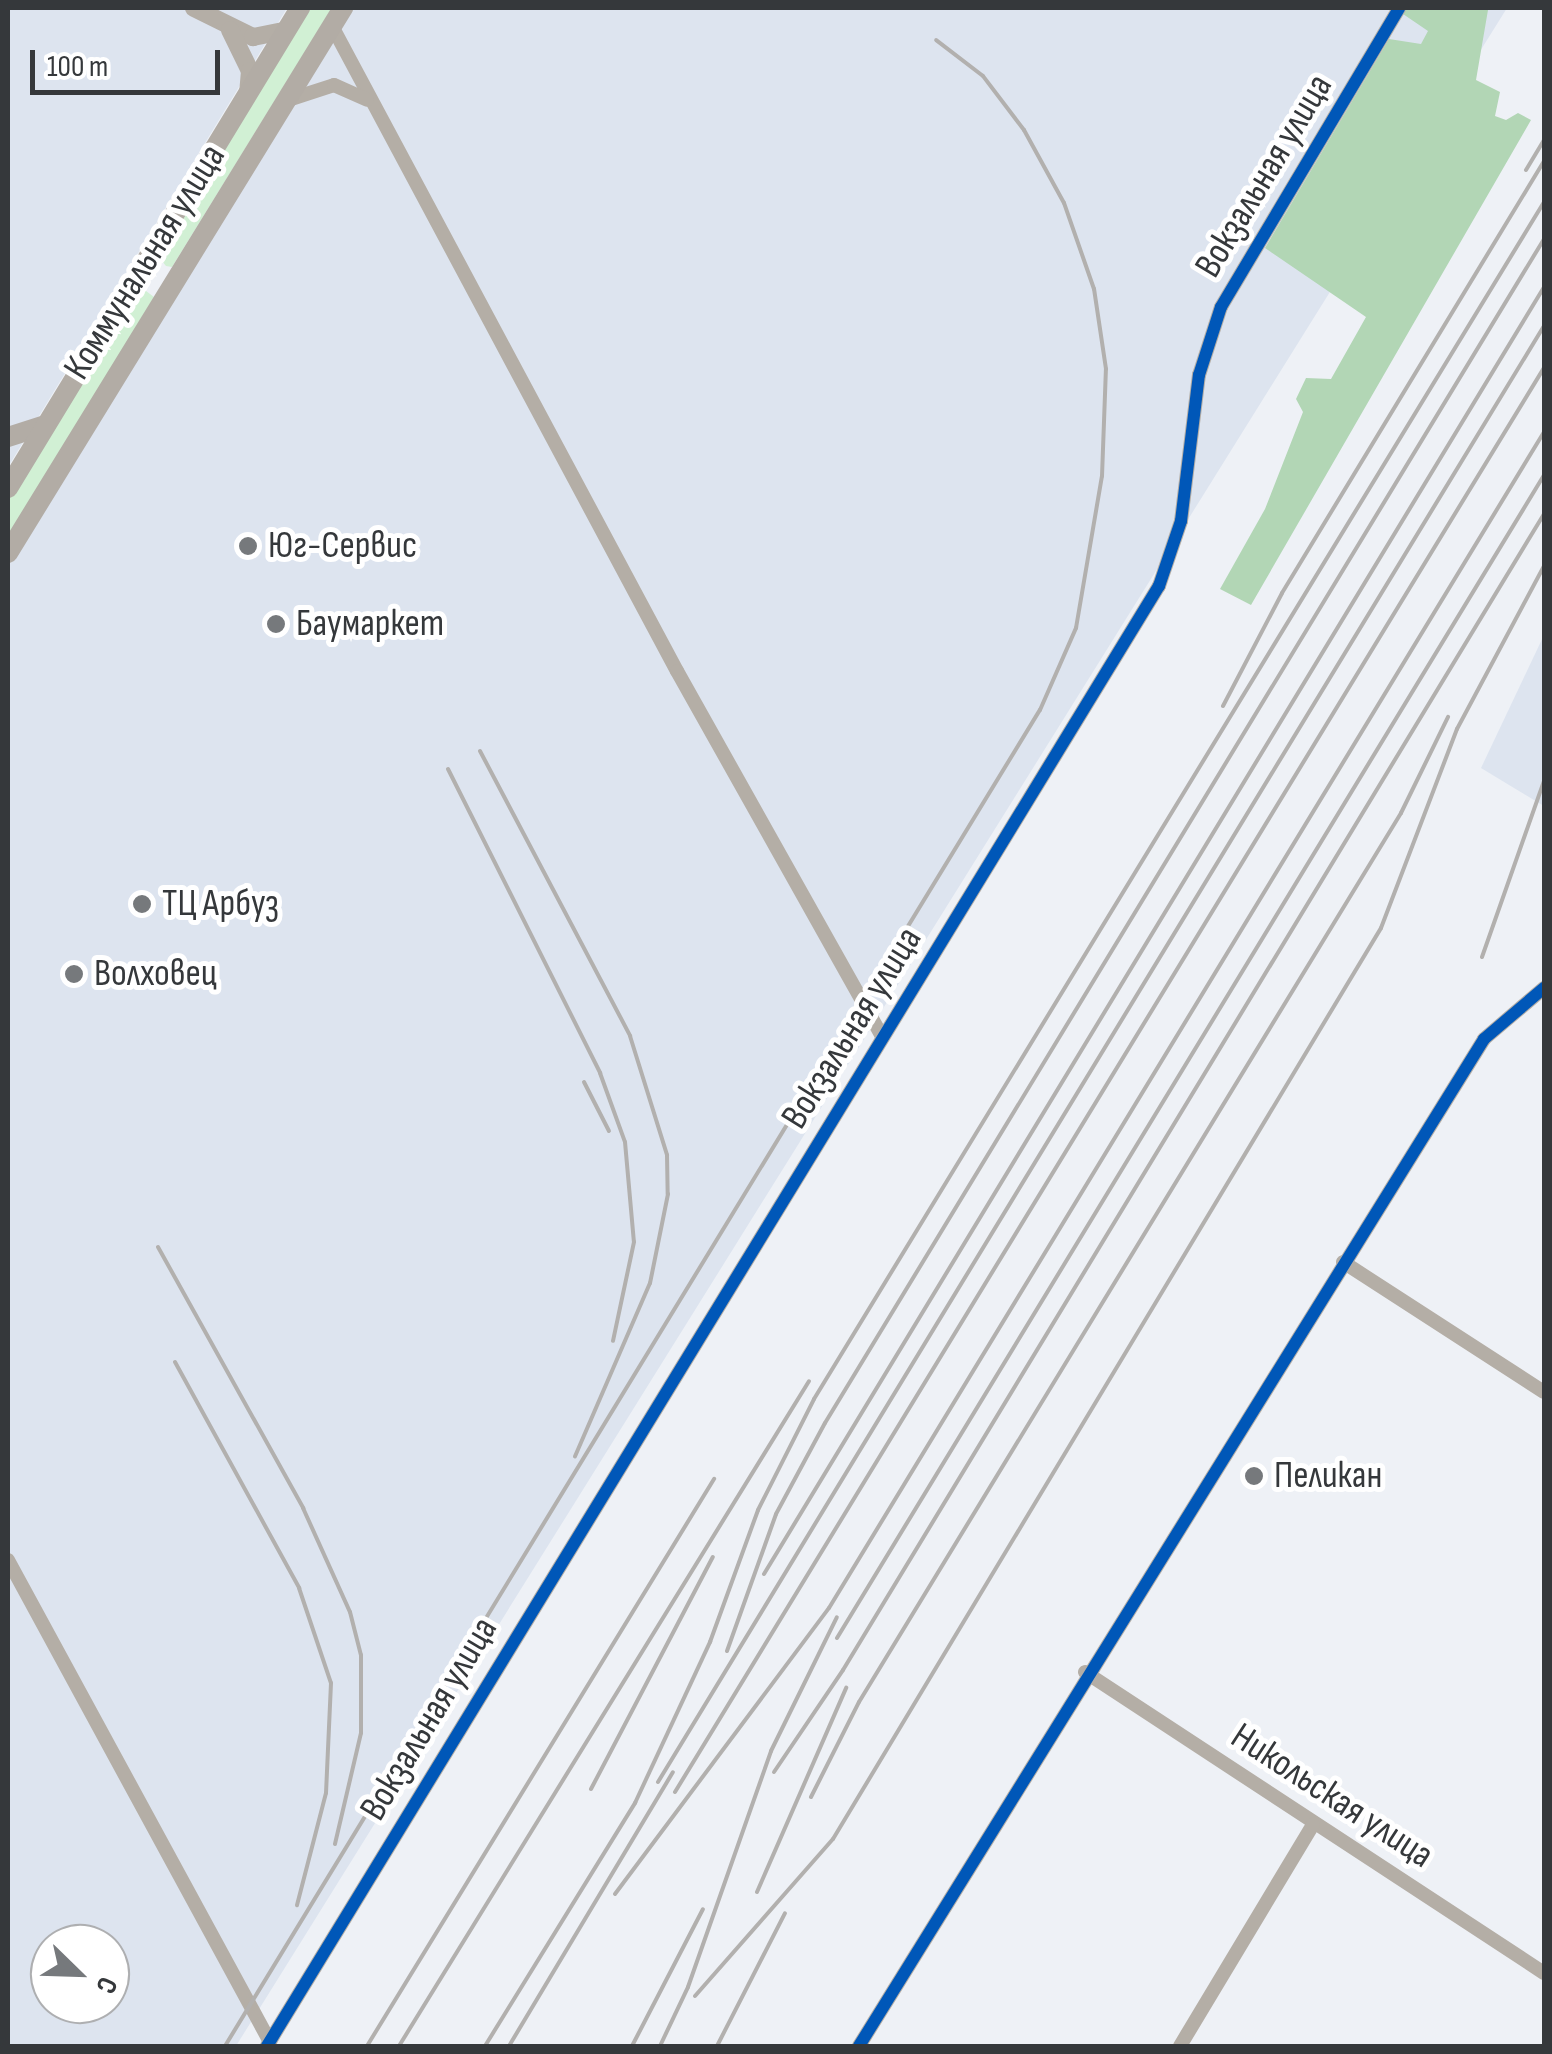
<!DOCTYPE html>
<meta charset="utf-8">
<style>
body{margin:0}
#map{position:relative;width:1552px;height:2054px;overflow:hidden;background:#eef1f6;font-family:"Sofia Sans Condensed",sans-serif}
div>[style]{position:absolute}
.built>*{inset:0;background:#dde4ef}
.green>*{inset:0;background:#d1f0d4}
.forest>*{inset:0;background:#b2d6b5}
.minor>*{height:14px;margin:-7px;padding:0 7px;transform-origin:7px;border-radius:7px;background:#b4aea6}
.tertiary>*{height:18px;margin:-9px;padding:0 9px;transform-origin:9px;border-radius:9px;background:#b4aea6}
.secondary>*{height:20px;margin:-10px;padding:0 10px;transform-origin:10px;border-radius:10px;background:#b2aca5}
.rail>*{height:4px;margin:-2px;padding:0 2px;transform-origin:2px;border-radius:2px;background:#b2b0ae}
.cycleway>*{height:12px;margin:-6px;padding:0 6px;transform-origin:6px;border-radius:6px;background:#0057b8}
.dots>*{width:28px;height:28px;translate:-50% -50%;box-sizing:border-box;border:5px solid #fff;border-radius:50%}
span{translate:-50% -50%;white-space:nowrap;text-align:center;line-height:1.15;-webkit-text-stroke:10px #fff;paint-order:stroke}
.street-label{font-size:38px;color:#35383b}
.poi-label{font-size:38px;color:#35383b}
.left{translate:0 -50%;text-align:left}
.frame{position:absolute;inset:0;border:10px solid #35383b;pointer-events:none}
.north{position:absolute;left:30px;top:1924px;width:100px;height:100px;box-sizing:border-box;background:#fff;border:2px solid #aeafb1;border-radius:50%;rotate:113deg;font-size:28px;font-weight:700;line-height:40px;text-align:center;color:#35383b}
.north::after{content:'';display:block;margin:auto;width:35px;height:45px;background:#76797c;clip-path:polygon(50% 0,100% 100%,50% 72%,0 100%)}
.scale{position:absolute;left:30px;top:50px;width:190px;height:45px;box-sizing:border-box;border:5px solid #35383b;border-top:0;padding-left:12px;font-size:30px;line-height:35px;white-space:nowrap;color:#35383b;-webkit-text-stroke:8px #fff;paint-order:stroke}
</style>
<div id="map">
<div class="built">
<i style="clip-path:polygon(8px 8px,287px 8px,8px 467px)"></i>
<i style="clip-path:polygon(evenodd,349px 8px,1507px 8px,236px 2046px,8px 2046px,8px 564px,349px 8px,50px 1944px,110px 1944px,110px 2004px,50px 2004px,50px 1944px)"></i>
<i style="clip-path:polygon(1544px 635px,1544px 806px,1481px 768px)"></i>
</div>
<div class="green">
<i style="clip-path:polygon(306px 8px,332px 8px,172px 267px,166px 266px,158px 256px)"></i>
<i style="clip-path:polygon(142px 288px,154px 297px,8px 541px,8px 500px)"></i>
</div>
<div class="forest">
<i style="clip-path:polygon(1407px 8px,1488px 10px,1476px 80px,1500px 92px,1495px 116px,1506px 120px,1518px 113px,1531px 120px,1251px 605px,1220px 589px,1265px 509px,1303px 412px,1296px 399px,1306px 378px,1331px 379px,1366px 317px,1265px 248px,1389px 39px,1421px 44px,1428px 31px,1403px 14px)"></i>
</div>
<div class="minor">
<i style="left:332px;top:26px;width:731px;rotate:61.86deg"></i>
<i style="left:677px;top:671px;width:420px;rotate:60.7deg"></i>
<i style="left:291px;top:99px;width:45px;rotate:-18deg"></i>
<i style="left:334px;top:85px;width:36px;rotate:24deg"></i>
<i style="left:1343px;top:1262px;width:239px;rotate:32.9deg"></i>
<i style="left:8px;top:1560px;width:549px;rotate:61.47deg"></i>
<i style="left:1085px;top:1672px;width:549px;rotate:33.26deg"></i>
<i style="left:267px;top:2046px;width:1711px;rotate:-58.58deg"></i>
<i style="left:1159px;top:586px;width:69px;rotate:-71.3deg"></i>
<i style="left:1181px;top:521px;width:147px;rotate:-83deg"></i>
<i style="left:1199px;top:375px;width:71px;rotate:-72.1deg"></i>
<i style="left:1221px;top:307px;width:348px;rotate:-59.2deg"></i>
<i style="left:859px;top:2046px;width:1185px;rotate:-58.17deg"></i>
<i style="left:1484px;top:1039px;width:79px;rotate:-40.4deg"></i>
<i style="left:1180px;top:2046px;width:258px;rotate:-59deg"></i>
</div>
<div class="tertiary">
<i style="left:194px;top:8px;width:66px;rotate:26.2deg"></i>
<i style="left:253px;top:37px;width:33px;rotate:-11deg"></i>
<i style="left:230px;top:30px;width:46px;rotate:64deg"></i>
<i style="left:250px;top:71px;width:22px;rotate:95deg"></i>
</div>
<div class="secondary">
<i style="left:8px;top:437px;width:40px;rotate:-18deg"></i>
<i style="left:8px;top:488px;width:562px;rotate:-58.69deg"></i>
<i style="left:8px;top:553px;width:640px;rotate:-58.42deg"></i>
</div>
<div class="rail">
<i style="left:1526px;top:170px;width:35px;rotate:-59deg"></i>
<i style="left:1223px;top:706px;width:127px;rotate:-62.4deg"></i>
<i style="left:1282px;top:593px;width:505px;rotate:-58.76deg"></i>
<i style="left:480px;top:751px;width:322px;rotate:62.2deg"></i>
<i style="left:630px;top:1036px;width:125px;rotate:72.7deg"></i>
<i style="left:667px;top:1155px;width:39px;rotate:89deg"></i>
<i style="left:668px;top:1194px;width:91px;rotate:101.4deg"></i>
<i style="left:650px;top:1283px;width:189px;rotate:113.4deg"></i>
<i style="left:448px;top:769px;width:340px;rotate:63.4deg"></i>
<i style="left:600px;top:1073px;width:73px;rotate:70.1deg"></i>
<i style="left:625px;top:1142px;width:100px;rotate:84.9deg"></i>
<i style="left:634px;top:1242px;width:101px;rotate:102deg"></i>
<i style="left:1482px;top:957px;width:187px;rotate:-70.6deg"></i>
<i style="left:584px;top:1082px;width:55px;rotate:63deg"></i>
<i style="left:158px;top:1247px;width:299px;rotate:60.9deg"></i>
<i style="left:303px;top:1508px;width:114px;rotate:65.7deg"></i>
<i style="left:350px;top:1612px;width:44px;rotate:75.7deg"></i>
<i style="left:361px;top:1655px;width:78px;rotate:90deg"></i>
<i style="left:361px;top:1733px;width:114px;rotate:103.2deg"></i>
<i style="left:175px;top:1362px;width:258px;rotate:61.2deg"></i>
<i style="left:299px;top:1588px;width:100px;rotate:71.4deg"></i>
<i style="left:331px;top:1683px;width:110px;rotate:92.6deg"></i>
<i style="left:326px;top:1793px;width:116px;rotate:104.5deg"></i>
<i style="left:764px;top:1574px;width:1505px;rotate:-58.78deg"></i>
<i style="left:837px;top:1638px;width:1361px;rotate:-58.7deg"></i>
<i style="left:727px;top:1651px;width:145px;rotate:-70.3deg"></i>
<i style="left:776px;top:1514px;width:103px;rotate:-61.7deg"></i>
<i style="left:825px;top:1423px;width:1385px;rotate:-58.73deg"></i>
<i style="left:774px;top:1772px;width:123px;rotate:-55.9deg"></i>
<i style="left:843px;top:1670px;width:1352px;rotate:-58.77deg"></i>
<i style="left:658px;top:1782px;width:1704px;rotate:-58.68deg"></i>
<i style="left:591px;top:1789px;width:262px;rotate:-62.3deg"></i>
<i style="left:675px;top:1792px;width:1668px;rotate:-58.61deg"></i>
<i style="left:811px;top:1797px;width:106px;rotate:-63.2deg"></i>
<i style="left:859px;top:1702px;width:1041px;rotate:-58.63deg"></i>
<i style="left:1401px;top:813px;width:107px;rotate:-63.9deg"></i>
<i style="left:757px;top:1892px;width:223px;rotate:-66.4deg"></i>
<i style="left:615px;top:1894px;width:357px;rotate:-53.2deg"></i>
<i style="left:829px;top:1608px;width:1376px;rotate:-58.7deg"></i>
<i style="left:695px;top:1996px;width:209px;rotate:-48.7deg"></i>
<i style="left:833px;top:1839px;width:1063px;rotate:-58.97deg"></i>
<i style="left:1381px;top:928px;width:213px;rotate:-69.1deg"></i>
<i style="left:1457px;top:729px;width:185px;rotate:-61.9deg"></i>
<i style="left:225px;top:2046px;width:1565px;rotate:-58.62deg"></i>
<i style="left:1040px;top:710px;width:90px;rotate:-66.3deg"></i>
<i style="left:1076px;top:628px;width:154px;rotate:-80.3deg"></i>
<i style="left:1102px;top:476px;width:107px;rotate:-87.9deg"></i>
<i style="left:1106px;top:369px;width:81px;rotate:-98.5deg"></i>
<i style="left:1094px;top:289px;width:91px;rotate:-109.2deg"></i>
<i style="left:1064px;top:203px;width:83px;rotate:-118.7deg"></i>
<i style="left:1024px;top:130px;width:68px;rotate:-127.2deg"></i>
<i style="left:983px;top:76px;width:59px;rotate:-142.5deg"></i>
<i style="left:367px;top:2046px;width:665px;rotate:-58.53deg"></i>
<i style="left:399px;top:2046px;width:781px;rotate:-58.34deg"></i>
<i style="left:485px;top:2046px;width:286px;rotate:-58.3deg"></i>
<i style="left:635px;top:1803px;width:178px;rotate:-65deg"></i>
<i style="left:710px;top:1642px;width:140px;rotate:-70deg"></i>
<i style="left:758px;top:1510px;width:124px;rotate:-63.2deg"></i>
<i style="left:814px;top:1399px;width:1402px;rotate:-58.62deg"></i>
<i style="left:509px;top:2046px;width:319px;rotate:-59.1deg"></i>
<i style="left:632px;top:2046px;width:154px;rotate:-62.6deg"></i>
<i style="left:660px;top:2046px;width:65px;rotate:-64.6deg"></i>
<i style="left:688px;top:1987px;width:250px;rotate:-70.6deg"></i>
<i style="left:771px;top:1751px;width:149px;rotate:-63.8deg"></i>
<i style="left:717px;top:2046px;width:149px;rotate:-62.9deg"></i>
</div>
<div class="cycleway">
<i style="left:267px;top:2046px;width:1711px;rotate:-58.58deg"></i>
<i style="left:1159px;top:586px;width:69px;rotate:-71.3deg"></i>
<i style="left:1181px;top:521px;width:147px;rotate:-83deg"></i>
<i style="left:1199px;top:375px;width:71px;rotate:-72.1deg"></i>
<i style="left:1221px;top:307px;width:348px;rotate:-59.2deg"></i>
<i style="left:859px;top:2046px;width:1185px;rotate:-58.17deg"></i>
<i style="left:1484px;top:1039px;width:79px;rotate:-40.4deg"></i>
</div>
<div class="dots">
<i style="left:248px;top:546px;background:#76797c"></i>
<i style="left:276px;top:624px;background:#76797c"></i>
<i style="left:142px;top:904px;background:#76797c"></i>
<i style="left:74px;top:974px;background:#76797c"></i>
<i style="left:1254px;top:1476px;background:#76797c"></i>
</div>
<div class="street-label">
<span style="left:1264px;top:176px;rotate:-59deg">Вокзальная улица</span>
<span style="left:145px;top:262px;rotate:-58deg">Коммунальная улица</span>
<span style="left:852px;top:1028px;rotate:-58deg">Вокзальная улица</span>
<span style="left:429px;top:1719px;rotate:-59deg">Вокзальная улица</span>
<span style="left:1332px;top:1796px;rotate:33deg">Никольская улица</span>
</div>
<div class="poi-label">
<span class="left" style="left:268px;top:546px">Юг-Сервис</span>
<span class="left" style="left:296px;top:624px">Баумаркет</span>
<span class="left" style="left:162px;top:904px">ТЦ Арбуз</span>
<span class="left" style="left:94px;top:974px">Волховец</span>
<span class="left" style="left:1274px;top:1476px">Пеликан</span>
</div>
<div class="frame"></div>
<div class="north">С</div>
<div class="scale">100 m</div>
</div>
